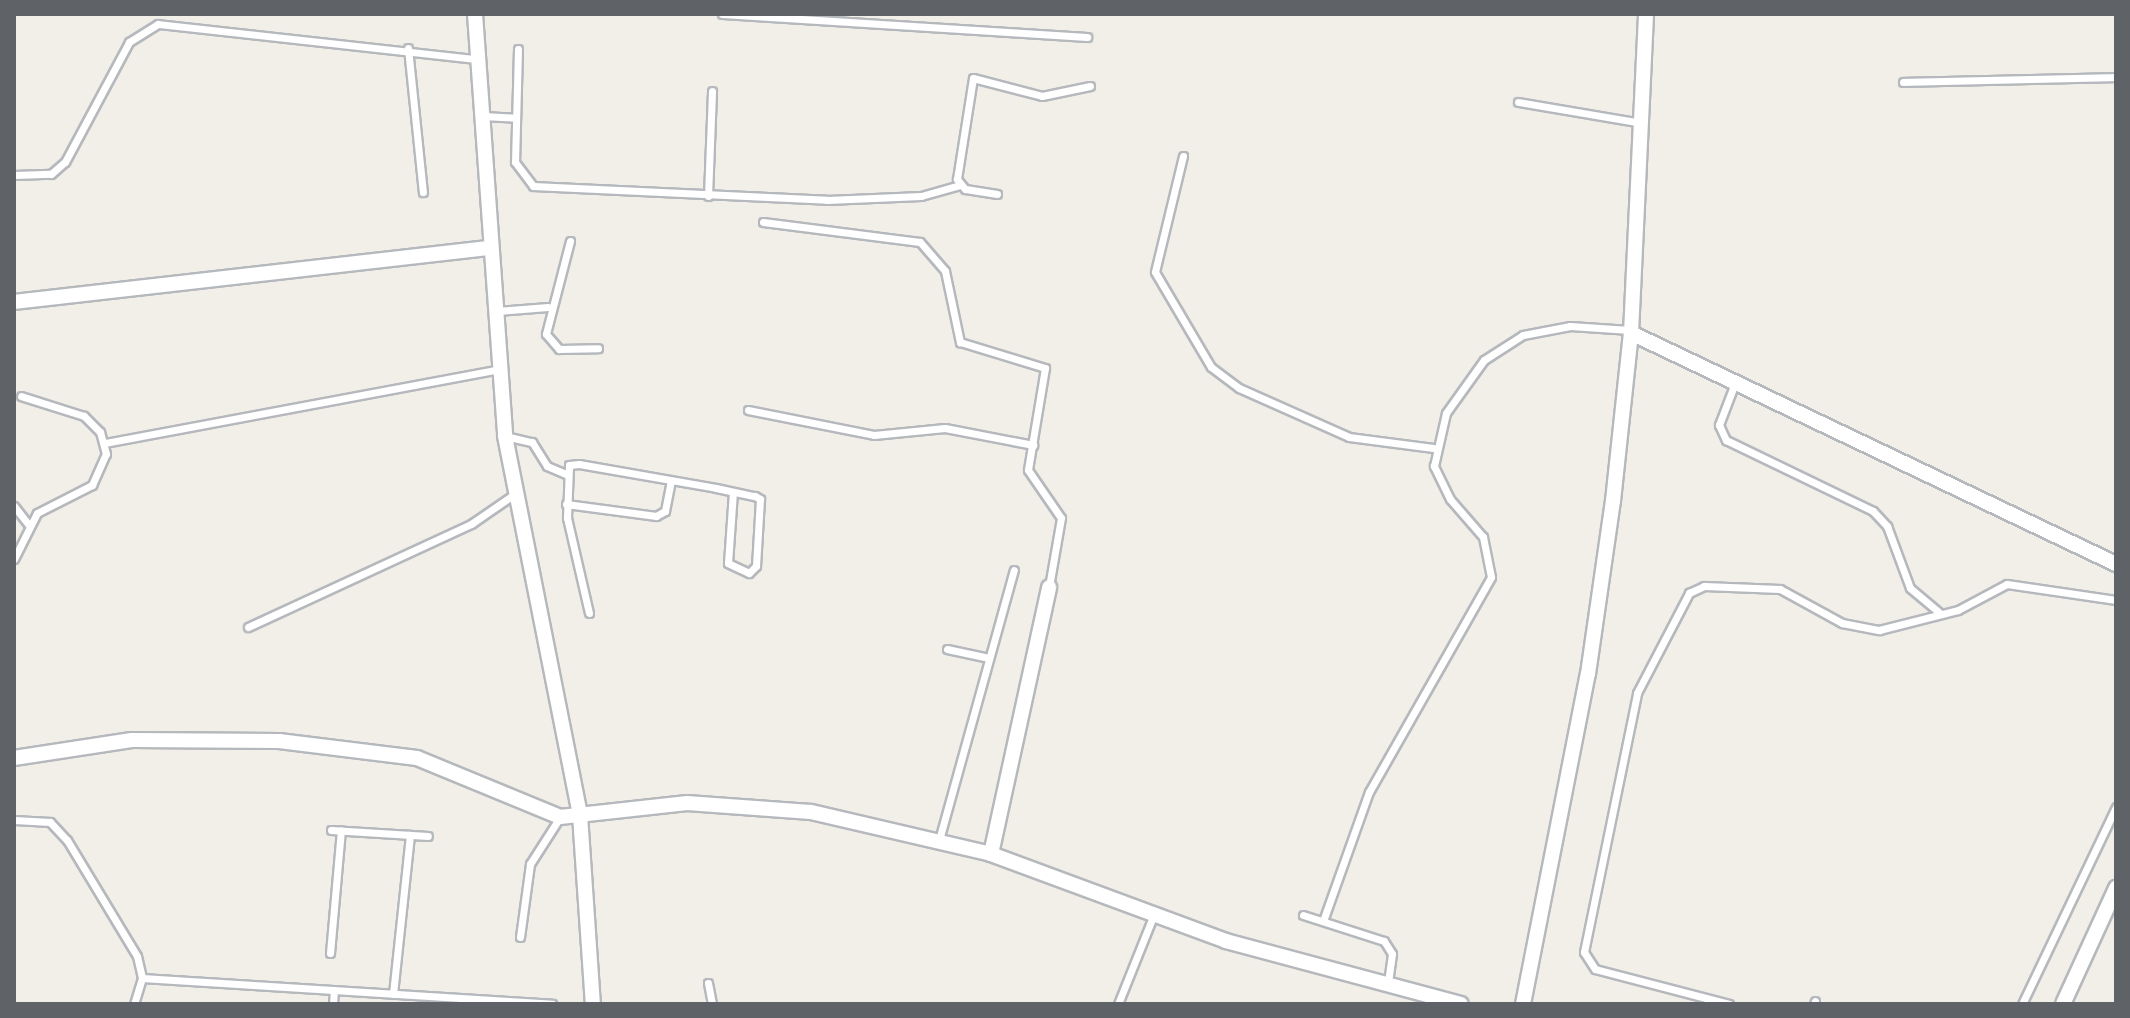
<!DOCTYPE html>
<style>
body{margin:0}
#map{position:relative;width:2130px;height:1018px;overflow:hidden;background:#f1efe8;font-family:"Alegreya Sans",sans-serif}
div>[style]{position:absolute}
.roads{filter:drop-shadow(2px 0 #b5b8bc) drop-shadow(-2px 0 #b5b8bc) drop-shadow(0 2px #b5b8bc) drop-shadow(0 -2px #b5b8bc)}
.service>*{height:7px;margin:-3.5px;padding:0 3.5px;transform-origin:3.5px;border-radius:3.5px;background:#fff}
.minor>*{height:14px;margin:-7px;padding:0 7px;transform-origin:7px;border-radius:7px;background:#fff}
span{translate:-50% -50%;white-space:nowrap;text-align:center;line-height:1.15;-webkit-text-stroke:6px #fff;paint-order:stroke}
.frame{position:absolute;inset:0;border:16px solid #5f6368;pointer-events:none}
</style>
<div id="map">
<div class="roads">
<div class="service">
<i style="left:722px;top:14px;width:366px;rotate:3.6deg"></i>
<i style="left:408px;top:48px;width:145px;rotate:84.1deg"></i>
<i style="left:518px;top:49px;width:113px;rotate:91.5deg"></i>
<i style="left:515px;top:162px;width:30px;rotate:53deg"></i>
<i style="left:533px;top:186px;width:294px;rotate:2.7deg"></i>
<i style="left:827px;top:200px;width:94px;rotate:-2.4deg"></i>
<i style="left:921px;top:196px;width:41px;rotate:-15.8deg"></i>
<i style="left:1903px;top:82px;width:213px;rotate:-1.3deg"></i>
<i style="left:1518px;top:102px;width:126px;rotate:9.6deg"></i>
<i style="left:482px;top:116px;width:34px;rotate:3deg"></i>
<i style="left:1183px;top:156px;width:119px;rotate:103.6deg"></i>
<i style="left:1155px;top:272px;width:110px;rotate:59.5deg"></i>
<i style="left:1211px;top:367px;width:35px;rotate:37deg"></i>
<i style="left:1239px;top:388px;width:120px;rotate:24deg"></i>
<i style="left:1349px;top:437px;width:85px;rotate:7.5deg"></i>
<i style="left:14px;top:175px;width:37px;rotate:-2deg"></i>
<i style="left:51px;top:174px;width:18px;rotate:-41deg"></i>
<i style="left:65px;top:162px;width:136px;rotate:-61.9deg"></i>
<i style="left:129px;top:42px;width:34px;rotate:-32deg"></i>
<i style="left:158px;top:24px;width:321px;rotate:6.3deg"></i>
<i style="left:997px;top:194px;width:32px;rotate:-171deg"></i>
<i style="left:965px;top:189px;width:13px;rotate:-129deg"></i>
<i style="left:957px;top:179px;width:102px;rotate:-81deg"></i>
<i style="left:973px;top:78px;width:71px;rotate:14.6deg"></i>
<i style="left:1042px;top:96px;width:49px;rotate:-11.8deg"></i>
<i style="left:708px;top:196px;width:105px;rotate:-87.8deg"></i>
<i style="left:763px;top:222px;width:158px;rotate:7.3deg"></i>
<i style="left:920px;top:242px;width:38px;rotate:49deg"></i>
<i style="left:945px;top:271px;width:73px;rotate:78.1deg"></i>
<i style="left:960px;top:342px;width:89px;rotate:17deg"></i>
<i style="left:1045px;top:368px;width:103px;rotate:99.5deg"></i>
<i style="left:1028px;top:470px;width:58px;rotate:55.5deg"></i>
<i style="left:1061px;top:518px;width:70px;rotate:99.9deg"></i>
<i style="left:570px;top:241px;width:96px;rotate:104.5deg"></i>
<i style="left:546px;top:334px;width:20px;rotate:49deg"></i>
<i style="left:559px;top:349px;width:39px;rotate:-1deg"></i>
<i style="left:497px;top:311px;width:51px;rotate:-4.5deg"></i>
<i style="left:1735px;top:383px;width:45px;rotate:110.9deg"></i>
<i style="left:1719px;top:425px;width:17px;rotate:65deg"></i>
<i style="left:1726px;top:440px;width:163px;rotate:25.8deg"></i>
<i style="left:1873px;top:511px;width:21px;rotate:47deg"></i>
<i style="left:1887px;top:526px;width:66px;rotate:69.6deg"></i>
<i style="left:1910px;top:588px;width:38px;rotate:40deg"></i>
<i style="left:748px;top:410px;width:128px;rotate:11.2deg"></i>
<i style="left:874px;top:435px;width:71px;rotate:-5.6deg"></i>
<i style="left:945px;top:428px;width:90px;rotate:10.9deg"></i>
<i style="left:505px;top:436px;width:28px;rotate:13deg"></i>
<i style="left:532px;top:442px;width:28px;rotate:58deg"></i>
<i style="left:547px;top:466px;width:21px;rotate:23deg"></i>
<i style="left:105px;top:443px;width:402px;rotate:-10.6deg"></i>
<i style="left:566px;top:504px;width:91px;rotate:7.6deg"></i>
<i style="left:656px;top:516px;width:10px;rotate:-29deg"></i>
<i style="left:665px;top:511px;width:31px;rotate:-79deg"></i>
<i style="left:14px;top:506px;width:23px;rotate:52deg"></i>
<i style="left:14px;top:559px;width:51px;rotate:-63.4deg"></i>
<i style="left:37px;top:513px;width:62px;rotate:-27deg"></i>
<i style="left:92px;top:485px;width:34px;rotate:-66deg"></i>
<i style="left:106px;top:454px;width:23px;rotate:-105deg"></i>
<i style="left:100px;top:432px;width:23px;rotate:-135deg"></i>
<i style="left:84px;top:416px;width:66px;rotate:-162.4deg"></i>
<i style="left:589px;top:613px;width:98px;rotate:-103deg"></i>
<i style="left:567px;top:518px;width:53px;rotate:-87.8deg"></i>
<i style="left:569px;top:465px;width:10px;rotate:-6deg"></i>
<i style="left:579px;top:464px;width:139px;rotate:9.9deg"></i>
<i style="left:716px;top:488px;width:40px;rotate:12deg"></i>
<i style="left:755px;top:496px;width:6px;rotate:31deg"></i>
<i style="left:760px;top:499px;width:67px;rotate:93.4deg"></i>
<i style="left:756px;top:566px;width:10px;rotate:135deg"></i>
<i style="left:749px;top:573px;width:23px;rotate:-155deg"></i>
<i style="left:728px;top:563px;width:71px;rotate:-86deg"></i>
<i style="left:248px;top:627px;width:246px;rotate:-24.8deg"></i>
<i style="left:471px;top:524px;width:51px;rotate:-34.6deg"></i>
<i style="left:947px;top:649px;width:43px;rotate:12.1deg"></i>
<i style="left:14px;top:820px;width:36px;rotate:3deg"></i>
<i style="left:50px;top:822px;width:25px;rotate:47deg"></i>
<i style="left:67px;top:840px;width:135px;rotate:58.9deg"></i>
<i style="left:137px;top:956px;width:23px;rotate:77deg"></i>
<i style="left:142px;top:978px;width:27px;rotate:107deg"></i>
<i style="left:331px;top:830px;width:97px;rotate:3.5deg"></i>
<i style="left:939px;top:840px;width:280px;rotate:-74.5deg"></i>
<i style="left:1303px;top:915px;width:85px;rotate:17.8deg"></i>
<i style="left:1384px;top:941px;width:15px;rotate:58deg"></i>
<i style="left:1392px;top:954px;width:30px;rotate:98deg"></i>
<i style="left:1323px;top:921px;width:137px;rotate:-70.4deg"></i>
<i style="left:1369px;top:792px;width:247px;rotate:-60.4deg"></i>
<i style="left:1491px;top:577px;width:41px;rotate:-101.3deg"></i>
<i style="left:1483px;top:537px;width:50px;rotate:-131deg"></i>
<i style="left:1450px;top:499px;width:37px;rotate:-116deg"></i>
<i style="left:1434px;top:466px;width:54px;rotate:-77.2deg"></i>
<i style="left:1446px;top:413px;width:65px;rotate:-54.4deg"></i>
<i style="left:1484px;top:360px;width:46px;rotate:-32.7deg"></i>
<i style="left:1523px;top:335px;width:48px;rotate:-10.8deg"></i>
<i style="left:1570px;top:326px;width:60px;rotate:3.8deg"></i>
<i style="left:520px;top:937px;width:74px;rotate:-82.2deg"></i>
<i style="left:530px;top:864px;width:56px;rotate:-57.4deg"></i>
<i style="left:330px;top:953px;width:123px;rotate:-84.9deg"></i>
<i style="left:142px;top:978px;width:411px;rotate:3.6deg"></i>
<i style="left:708px;top:983px;width:21px;rotate:79deg"></i>
<i style="left:393px;top:994px;width:160px;rotate:-83.9deg"></i>
<i style="left:333px;top:1004px;width:14px;rotate:-86deg"></i>
<i style="left:1118px;top:1004px;width:97px;rotate:-68.2deg"></i>
<i style="left:1729px;top:1004px;width:138px;rotate:-165.4deg"></i>
<i style="left:1595px;top:969px;width:20px;rotate:-123deg"></i>
<i style="left:1584px;top:952px;width:264px;rotate:-78.4deg"></i>
<i style="left:1637px;top:693px;width:113px;rotate:-62.5deg"></i>
<i style="left:1689px;top:593px;width:17px;rotate:-25deg"></i>
<i style="left:1704px;top:586px;width:76px;rotate:2.3deg"></i>
<i style="left:1780px;top:589px;width:71px;rotate:28.7deg"></i>
<i style="left:1842px;top:623px;width:38px;rotate:11deg"></i>
<i style="left:1879px;top:630px;width:81px;rotate:-14.2deg"></i>
<i style="left:1958px;top:610px;width:55px;rotate:-28deg"></i>
<i style="left:2007px;top:584px;width:110px;rotate:8.4deg"></i>
<i style="left:1814px;top:1004px;width:3px;rotate:-72deg"></i>
<i style="left:2022px;top:1004px;width:218px;rotate:-64.5deg"></i>
</div>
<div class="minor">
<i style="left:475px;top:14px;width:423px;rotate:85.9deg"></i>
<i style="left:505px;top:436px;width:386px;rotate:78.8deg"></i>
<i style="left:580px;top:815px;width:189px;rotate:86.1deg"></i>
<i style="left:14px;top:302px;width:479px;rotate:-6.5deg"></i>
<i style="left:1631px;top:333px;width:537px;rotate:25.47deg"></i>
<i style="left:14px;top:758px;width:119px;rotate:-8.7deg"></i>
<i style="left:132px;top:740px;width:147px;rotate:0.4deg"></i>
<i style="left:279px;top:741px;width:139px;rotate:7deg"></i>
<i style="left:417px;top:758px;width:155px;rotate:22.4deg"></i>
<i style="left:560px;top:817px;width:128px;rotate:-6.3deg"></i>
<i style="left:687px;top:803px;width:124px;rotate:4.2deg"></i>
<i style="left:811px;top:812px;width:185px;rotate:13.1deg"></i>
<i style="left:991px;top:854px;width:251px;rotate:20.3deg"></i>
<i style="left:1226px;top:941px;width:243px;rotate:15deg"></i>
<i style="left:991px;top:854px;width:273px;rotate:-77.7deg"></i>
<i style="left:1523px;top:1004px;width:336px;rotate:-78.9deg"></i>
<i style="left:1588px;top:674px;width:175px;rotate:-81.8deg"></i>
<i style="left:1613px;top:501px;width:169px;rotate:-83.9deg"></i>
<i style="left:1631px;top:333px;width:319px;rotate:-87.3deg"></i>
<i style="left:2063px;top:1004px;width:128px;rotate:-65.4deg"></i>
</div>
</div>
<div class="frame"></div>
</div>
